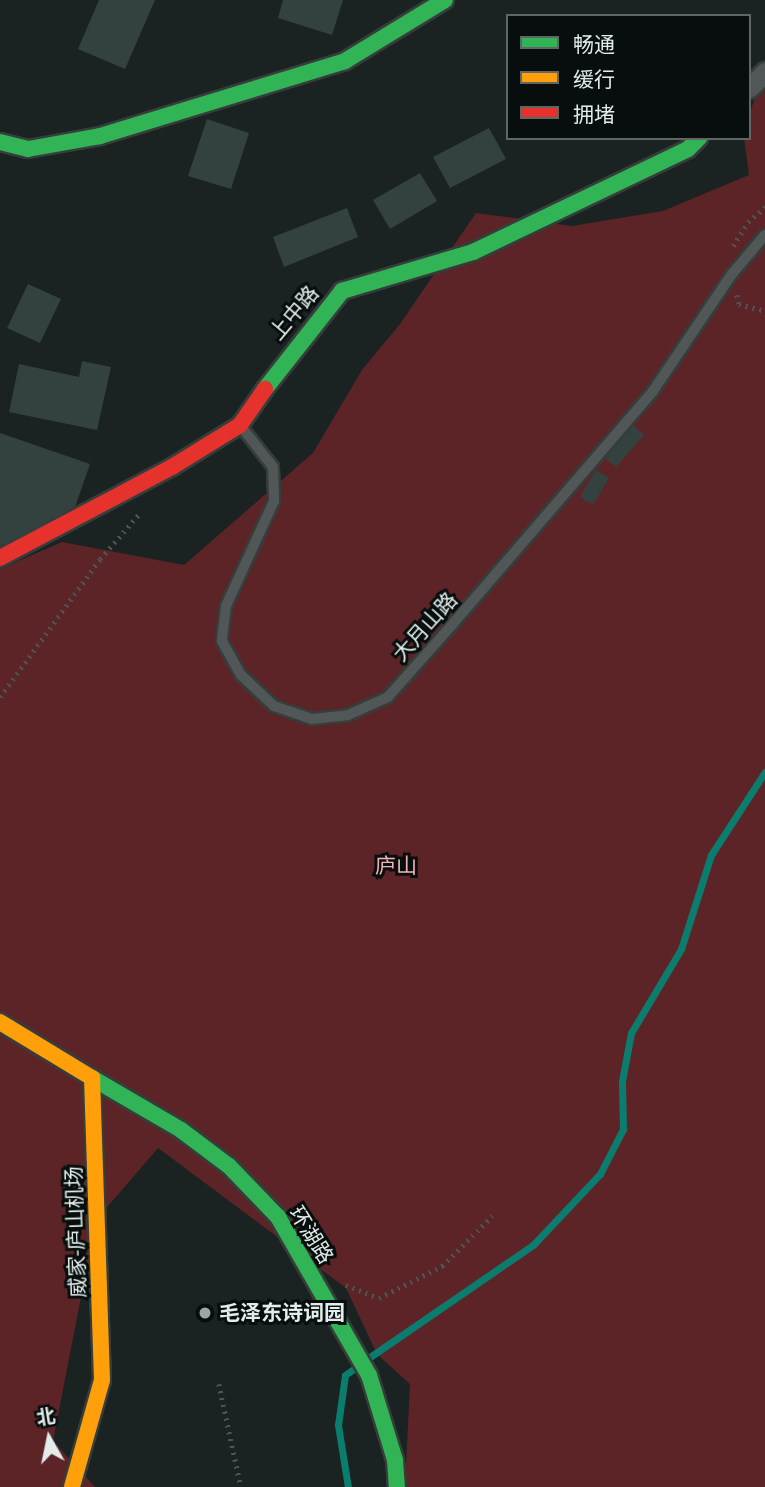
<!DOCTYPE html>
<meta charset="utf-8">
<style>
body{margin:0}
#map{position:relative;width:765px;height:1487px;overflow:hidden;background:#1a2321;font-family:Roboto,"Noto Sans SC",sans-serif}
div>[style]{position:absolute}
.green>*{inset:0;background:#5d2428}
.stream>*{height:7px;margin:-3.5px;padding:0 3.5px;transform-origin:3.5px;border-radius:3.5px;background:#0b7d6e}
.building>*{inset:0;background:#33423f}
.path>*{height:4.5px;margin-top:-2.25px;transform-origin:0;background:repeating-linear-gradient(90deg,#4e5453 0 2px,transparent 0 7px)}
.roads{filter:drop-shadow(2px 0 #363d3b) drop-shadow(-2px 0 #363d3b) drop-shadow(0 2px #363d3b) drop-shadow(0 -2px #363d3b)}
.lane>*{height:10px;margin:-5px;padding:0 5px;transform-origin:5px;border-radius:5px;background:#515756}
.street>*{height:19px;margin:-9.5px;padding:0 9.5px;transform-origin:9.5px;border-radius:9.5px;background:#515756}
.fast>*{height:16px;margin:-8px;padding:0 8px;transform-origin:8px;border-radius:8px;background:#30b455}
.slow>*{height:16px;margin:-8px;padding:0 8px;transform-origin:8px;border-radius:8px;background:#ff9f0a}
.jam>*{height:16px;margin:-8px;padding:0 8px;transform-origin:8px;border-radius:8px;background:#e5322d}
.dots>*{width:19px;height:19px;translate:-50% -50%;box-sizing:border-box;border:4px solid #070e0d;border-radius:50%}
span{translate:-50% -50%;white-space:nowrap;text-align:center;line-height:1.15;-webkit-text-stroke:6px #070e0d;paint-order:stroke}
.street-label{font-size:21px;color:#e2ecea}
.park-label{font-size:21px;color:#f3b2b1}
.poi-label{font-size:21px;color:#e2ecea;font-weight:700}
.left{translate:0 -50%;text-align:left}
.legend{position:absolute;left:506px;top:14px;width:245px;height:126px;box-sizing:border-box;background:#070e0d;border:2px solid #5f6765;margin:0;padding:9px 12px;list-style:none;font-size:21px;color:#e2ecea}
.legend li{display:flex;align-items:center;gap:14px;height:35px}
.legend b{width:35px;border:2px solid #5f6765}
.north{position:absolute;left:14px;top:1403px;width:70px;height:70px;-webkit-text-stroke:5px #070e0d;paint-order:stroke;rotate:351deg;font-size:19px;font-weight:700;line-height:28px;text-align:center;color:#e2ecea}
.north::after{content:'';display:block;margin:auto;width:24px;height:32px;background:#e2ecea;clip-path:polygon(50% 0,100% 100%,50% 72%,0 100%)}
</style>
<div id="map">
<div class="green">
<i style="clip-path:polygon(765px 62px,765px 1487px,405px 1487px,410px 1384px,377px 1354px,346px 1288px,158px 1148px,96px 1220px,53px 1441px,95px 1487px,0 1487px,0 569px,62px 542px,184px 565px,313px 453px,362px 370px,400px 324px,476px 213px,572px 226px,663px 211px,749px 175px,744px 138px,749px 138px,749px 117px)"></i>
</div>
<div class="stream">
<i style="left:367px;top:1359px;width:201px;rotate:-34.5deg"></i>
<i style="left:533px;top:1245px;width:98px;rotate:-46.7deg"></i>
<i style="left:600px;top:1174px;width:51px;rotate:-62.9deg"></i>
<i style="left:623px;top:1129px;width:48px;rotate:-91.2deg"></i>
<i style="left:622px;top:1081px;width:49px;rotate:-79.4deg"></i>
<i style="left:631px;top:1033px;width:98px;rotate:-59.2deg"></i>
<i style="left:681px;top:949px;width:99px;rotate:-72.3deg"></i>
<i style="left:711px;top:855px;width:99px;rotate:-57deg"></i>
<i style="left:348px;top:1487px;width:63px;rotate:-99.2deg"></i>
<i style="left:338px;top:1425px;width:50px;rotate:-82deg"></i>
<i style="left:345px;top:1375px;width:16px;rotate:-35deg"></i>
</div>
<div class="building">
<i style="clip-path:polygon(99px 0,155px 0,125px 69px,78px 49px)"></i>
<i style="clip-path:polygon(283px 0,343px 0,332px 35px,278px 18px)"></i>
<i style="clip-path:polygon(207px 119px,249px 133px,231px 189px,188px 176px)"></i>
<i style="clip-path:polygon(489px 128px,506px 159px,450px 188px,433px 157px)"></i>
<i style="clip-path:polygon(420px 173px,437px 201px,390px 229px,373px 200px)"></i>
<i style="clip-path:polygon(347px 208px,358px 237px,284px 267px,273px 237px)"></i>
<i style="clip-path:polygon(28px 284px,61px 299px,40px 343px,7px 328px)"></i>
<i style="clip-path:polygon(82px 361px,111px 367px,97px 430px,9px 412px,19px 364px,79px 377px)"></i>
<i style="clip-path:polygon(632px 424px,644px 435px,616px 467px,604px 457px)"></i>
<i style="clip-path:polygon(0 433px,90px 464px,74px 510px,0 546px)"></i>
<i style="clip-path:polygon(596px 470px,609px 478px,593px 505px,580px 497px)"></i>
</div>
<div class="path">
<i style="left:733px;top:246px;width:28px;rotate:-58deg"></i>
<i style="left:748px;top:222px;width:23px;rotate:-41deg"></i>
<i style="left:737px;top:295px;width:9px;rotate:77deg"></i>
<i style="left:739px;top:304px;width:27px;rotate:15deg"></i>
<i style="left:0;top:697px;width:170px;rotate:-54.1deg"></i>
<i style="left:100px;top:559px;width:61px;rotate:-49deg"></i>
<i style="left:346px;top:1285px;width:35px;rotate:22deg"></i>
<i style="left:379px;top:1298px;width:71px;rotate:-26.9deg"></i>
<i style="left:442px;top:1266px;width:71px;rotate:-45deg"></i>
<i style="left:219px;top:1384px;width:105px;rotate:77.9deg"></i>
</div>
<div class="roads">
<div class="lane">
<i style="left:240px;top:425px;width:53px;rotate:51.8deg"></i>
<i style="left:273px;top:467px;width:34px;rotate:88deg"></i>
<i style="left:274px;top:501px;width:115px;rotate:114.6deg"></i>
<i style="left:226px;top:606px;width:35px;rotate:97deg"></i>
<i style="left:222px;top:641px;width:39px;rotate:61deg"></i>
<i style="left:241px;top:675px;width:45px;rotate:43.2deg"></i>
<i style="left:274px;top:706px;width:40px;rotate:18.9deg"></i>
<i style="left:312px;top:719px;width:36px;rotate:-6deg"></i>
<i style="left:348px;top:715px;width:44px;rotate:-24.2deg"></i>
<i style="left:388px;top:697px;width:95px;rotate:-48.4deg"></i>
<i style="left:451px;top:626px;width:310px;rotate:-49.3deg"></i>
<i style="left:653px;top:391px;width:141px;rotate:-56deg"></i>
<i style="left:732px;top:274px;width:51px;rotate:-49.8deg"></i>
</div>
<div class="street">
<i style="left:749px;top:88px;width:23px;rotate:-45deg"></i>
</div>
<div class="fast">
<i style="left:0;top:142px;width:29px;rotate:14deg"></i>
<i style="left:28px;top:149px;width:73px;rotate:-10.2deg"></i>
<i style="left:100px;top:136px;width:256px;rotate:-17deg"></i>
<i style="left:345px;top:61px;width:117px;rotate:-31.4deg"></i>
<i style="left:265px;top:389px;width:125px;rotate:-51.8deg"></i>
<i style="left:342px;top:291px;width:137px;rotate:-16.6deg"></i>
<i style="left:473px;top:252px;width:238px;rotate:-25.6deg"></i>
<i style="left:688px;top:149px;width:16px;rotate:-45deg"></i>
<i style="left:92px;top:1078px;width:103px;rotate:30.3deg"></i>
<i style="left:181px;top:1130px;width:60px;rotate:36.9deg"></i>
<i style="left:229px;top:1166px;width:71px;rotate:46.1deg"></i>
<i style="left:278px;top:1217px;width:182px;rotate:60.1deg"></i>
<i style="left:369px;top:1375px;width:89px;rotate:73deg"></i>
<i style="left:395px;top:1460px;width:27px;rotate:86deg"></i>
</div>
<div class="slow">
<i style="left:0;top:1022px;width:108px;rotate:31.3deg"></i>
<i style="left:92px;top:1078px;width:302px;rotate:88.1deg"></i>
<i style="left:102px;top:1380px;width:111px;rotate:105.7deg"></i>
</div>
<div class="jam">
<i style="left:0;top:558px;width:195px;rotate:-27.9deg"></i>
<i style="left:172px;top:467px;width:80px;rotate:-31.7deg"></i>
<i style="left:240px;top:425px;width:44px;rotate:-55.2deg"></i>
</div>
</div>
<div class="dots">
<i style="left:205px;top:1313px;background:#9ca6a4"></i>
</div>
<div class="street-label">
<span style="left:294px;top:313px;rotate:-50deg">上中路</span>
<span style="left:425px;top:627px;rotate:-48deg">大月山路</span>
<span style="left:76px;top:1232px;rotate:-92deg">威家-庐山机场</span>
<span style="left:311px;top:1235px;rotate:58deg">环湖路</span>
</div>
<div class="park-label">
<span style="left:396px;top:866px">庐山</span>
</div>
<div class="poi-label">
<span class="left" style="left:219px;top:1313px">毛泽东诗词园</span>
</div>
<ul class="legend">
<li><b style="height:9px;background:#30b455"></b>畅通</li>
<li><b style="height:9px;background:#ff9f0a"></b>缓行</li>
<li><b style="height:9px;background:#e5322d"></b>拥堵</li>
</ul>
<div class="north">北</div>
</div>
